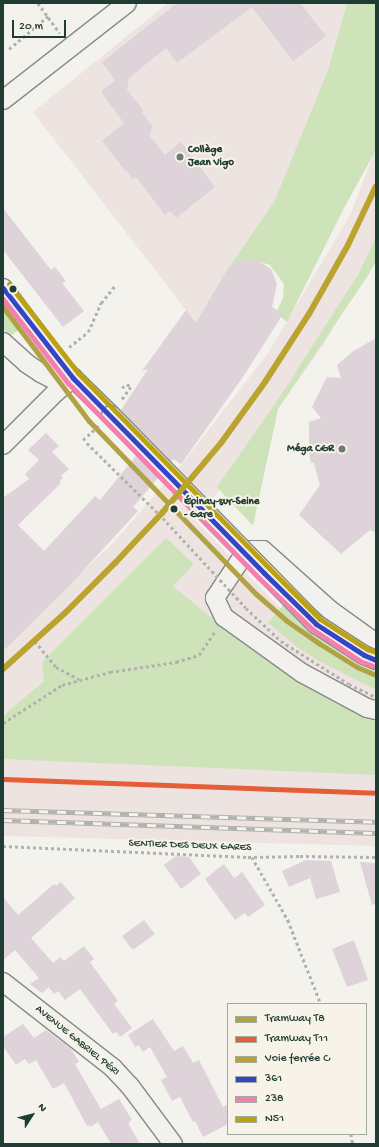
<!DOCTYPE html>
<meta charset="utf-8">
<style>
body{margin:0}
#map{position:relative;width:379px;height:1147px;overflow:hidden;background:#f4f2ec;font-family:"Gochi Hand",sans-serif}
div>[style]{position:absolute}
.built>*{inset:0;background:#ede4e2}
.green>*{inset:0;background:#cfe3bb}
.building>*{inset:0;background:#ddd3d8}
.path>*{height:2.5px;margin-top:-1.25px;transform-origin:0;background:repeating-linear-gradient(90deg,#b0b2ae 0 3px,transparent 0 6px)}
.roads{filter:drop-shadow(1px 0 #848985) drop-shadow(-1px 0 #848985) drop-shadow(0 1px #848985) drop-shadow(0 -1px #848985)}
.minor>*{height:18px;margin:-9px;padding:0 9px;transform-origin:9px;border-radius:9px;background:#f2f1ed}
.rail>*{height:4.5px;margin-top:-2.25px;transform-origin:0;background:repeating-linear-gradient(90deg,#f7f3e8 0 9px,#b0b2ae 0 18px);box-sizing:border-box;border-block:1px solid #b0b2ae}
.path-bridge>*{height:2.5px;margin-top:-1.25px;transform-origin:0;background:repeating-linear-gradient(90deg,#b0b2ae 0 3px,transparent 0 6px)}
.bridges{filter:drop-shadow(1px 0 #848985) drop-shadow(-1px 0 #848985) drop-shadow(0 1px #848985) drop-shadow(0 -1px #848985)}
.minor-bridge>*{height:18px;margin:-9px;padding:0 9px;transform-origin:9px;border-radius:9px;background:#f2f1ed}
.bus-1>*{height:5px;margin:-2.5px;padding:0 2.5px;transform-origin:2.5px;border-radius:2.5px;background:#3445c6}
.bus-2>*{height:5px;margin:-2.5px;padding:0 2.5px;transform-origin:2.5px;border-radius:2.5px;background:#f47fae}
.bus-3>*{height:5px;margin:-2.5px;padding:0 2.5px;transform-origin:2.5px;border-radius:2.5px;background:#bca211}
.rail-1>*{height:6px;margin:-3px;padding:0 3px;transform-origin:3px;border-radius:3px;background:#bca22e}
.tram-1>*{height:5px;margin:-2.5px;padding:0 2.5px;transform-origin:2.5px;border-radius:2.5px;background:#b1a245}
.tram-2>*{height:5px;margin:-2.5px;padding:0 2.5px;transform-origin:2.5px;border-radius:2.5px;background:#e65e37}
.dots>*{width:11px;height:11px;translate:-50% -50%;box-sizing:border-box;border:2px solid #f7f3e8;border-radius:50%}
span{translate:-50% -50%;white-space:nowrap;text-align:center;line-height:1.15;-webkit-text-stroke:4px #f7f3e8;paint-order:stroke}
.poi-label{font-size:11px;color:#1f3d34;font-weight:700}
.left{translate:0 -50%;text-align:left}
.right{translate:-100% -50%;text-align:right}
.stop-label{font-size:11px;color:#1f3d34;font-weight:700}
.street-label{font-size:11px;color:#1f3d34}
.frame{position:absolute;inset:0;border:4px solid #1f3d34;pointer-events:none}
.legend{position:absolute;left:227px;top:1003px;width:140px;height:132px;box-sizing:border-box;background:#f7f3e8;border:1px solid #a1aaa0;margin:0;padding:5px 7px;list-style:none;font-size:12px;color:#1f3d34}
.legend li{display:flex;align-items:center;gap:8px;height:20px}
.legend b{width:20px;border:1px solid #a1aaa0}
.north{position:absolute;left:12px;top:1095px;width:40px;height:40px;-webkit-text-stroke:3px #f7f3e8;paint-order:stroke;rotate:54deg;font-size:11px;font-weight:700;line-height:16px;text-align:center;color:#1f3d34}
.north::after{content:'';display:block;margin:auto;width:14px;height:18px;background:#1f3d34;clip-path:polygon(50% 0,100% 100%,50% 72%,0 100%)}
.scale{position:absolute;left:12px;top:20px;width:54px;height:18px;box-sizing:border-box;border:2px solid #1f3d34;border-top:0;padding-left:5px;font-size:12px;line-height:14px;white-space:nowrap;color:#1f3d34;-webkit-text-stroke:3px #f7f3e8;paint-order:stroke}
</style>
<div id="map">
<div class="built">
<i style="clip-path:polygon(168px 3px,347px 3px,328px 70px,274px 202px,227px 270px,196px 323px,33px 112px)"></i>
<i style="clip-path:polygon(376px 148px,376px 259px,357px 287px,324px 344px,222px 487px,194px 519px,282px 610px,356px 660px,376px 668px,376px 846px,3px 836px,3px 645px,113px 543px,181px 465px,268px 353px,350px 215px)"></i>
</div>
<div class="green">
<i style="clip-path:polygon(347px 3px,376px 3px,376px 150px,344px 208px,287px 322px,276px 313px,283px 298px,284px 284px,270px 265px,257px 261px,237px 270px,196px 323px,227px 270px,274px 202px,328px 70px)"></i>
<i style="clip-path:polygon(376px 237px,376px 261px,369px 274px,278px 409px,253px 526px,217px 487px,281px 395px,359px 273px)"></i>
<i style="clip-path:polygon(3px 300px,23px 327px,9px 337px,3px 328px)"></i>
<i style="clip-path:polygon(166px 538px,194px 564px,173px 586px,230px 633px,263px 656px,376px 703px,376px 775px,3px 759px,3px 716px,44px 681px,42px 662px)"></i>
<i style="clip-path:polygon(283px 605px,320px 638px,355px 660px,376px 669px,376px 690px,319px 661px,297px 647px,268px 623px)"></i>
</div>
<div class="building">
<i style="clip-path:polygon(177px 3px,300px 3px,326px 36px,293px 61px,252px 7px,177px 63px,166px 48px,129px 78px,127px 90px,143px 110px,142px 112px,152px 126px,150px 136px,165px 155px,181px 142px,215px 187px,176px 218px,170px 211px,165px 215px,136px 177px,133px 179px,127px 171px,126px 172px,102px 141px,124px 123px,101px 92px,115px 80px,102px 62px)"></i>
<i style="clip-path:polygon(3px 208px,51px 270px,55px 267px,66px 281px,62px 283px,84px 311px,63px 327px,3px 250px)"></i>
<i style="clip-path:polygon(244px 259px,257px 260px,271px 269px,277px 284px,272px 307px,283px 314px,243px 377px,181px 464px,173px 459px,171px 462px,121px 410px,148px 369px,142px 371px,186px 310px,196px 323px,227px 270px,236px 262px)"></i>
<i style="clip-path:polygon(376px 338px,376px 533px,370px 530px,341px 554px,299px 515px,320px 485px,314px 463px,311px 463px,309px 453px,309px 422px,321px 418px,312px 407px,327px 377px,341px 378px,337px 365px,352px 352px)"></i>
<i style="clip-path:polygon(46px 433px,59px 446px,52px 452px,69px 469px,61px 476px,63px 478px,59px 482px,61px 483px,18px 525px,44px 551px,95px 496px,100px 500px,136px 456px,158px 478px,133px 507px,138px 511px,71px 584px,3px 651px,3px 498px,29px 479px,25px 474px,39px 460px,28px 450px)"></i>
<i style="clip-path:polygon(176px 856px,189px 857px,201px 874px,181px 889px,164px 865px)"></i>
<i style="clip-path:polygon(306px 860px,331px 861px,340px 892px,316px 899px,310px 878px,289px 887px,282px 871px)"></i>
<i style="clip-path:polygon(360px 862px,376px 863px,376px 904px,372px 905px)"></i>
<i style="clip-path:polygon(224px 864px,234px 878px,242px 872px,265px 905px,248px 917px,245px 913px,235px 920px,205px 879px)"></i>
<i style="clip-path:polygon(61px 882px,75px 898px,31px 938px,53px 963px,60px 957px,64px 961px,84px 946px,94px 959px,90px 962px,118px 1001px,114px 1004px,132px 1028px,120px 1037px,116px 1032px,113px 1034px,80px 989px,65px 1000px,58px 991px,54px 994px,49px 987px,42px 993px,30px 984px,39px 978px,15px 950px,3px 960px,3px 897px,18px 915px,54px 884px,56px 886px)"></i>
<i style="clip-path:polygon(144px 920px,155px 934px,134px 949px,131px 948px,122px 936px)"></i>
<i style="clip-path:polygon(354px 940px,368px 980px,347px 987px,332px 949px)"></i>
<i style="clip-path:polygon(153px 1019px,174px 1051px,183px 1046px,193px 1063px,199px 1060px,223px 1107px,228px 1104px,228px 1124px,203px 1137px,195px 1121px,193px 1122px,180px 1097px,172px 1101px,161px 1080px,167px 1077px,150px 1047px,143px 1052px,139px 1045px,135px 1047px,128px 1035px)"></i>
<i style="clip-path:polygon(23px 1024px,34px 1038px,46px 1030px,71px 1049px,79px 1062px,75px 1064px,101px 1109px,119px 1099px,132px 1120px,129px 1122px,129px 1125px,140px 1144px,111px 1144px,98px 1122px,90px 1127px,89px 1125px,87px 1126px,64px 1083px,53px 1089px,36px 1060px,29px 1064px,25px 1059px,16px 1065px,3px 1046px,3px 1037px)"></i>
</div>
<div class="path">
<i style="left:38px;top:3px;width:37px;rotate:54deg"></i>
<i style="left:9px;top:49px;width:51px;rotate:-40.2deg"></i>
<i style="left:69px;top:347px;width:24px;rotate:-38deg"></i>
<i style="left:88px;top:332px;width:32px;rotate:-66deg"></i>
<i style="left:101px;top:303px;width:22px;rotate:-51deg"></i>
<i style="left:122px;top:388px;width:6px;rotate:-39deg"></i>
<i style="left:127px;top:384px;width:5px;rotate:37deg"></i>
<i style="left:131px;top:387px;width:16px;rotate:125deg"></i>
<i style="left:83px;top:440px;width:21px;rotate:-43deg"></i>
<i style="left:35px;top:641px;width:33px;rotate:51deg"></i>
<i style="left:56px;top:667px;width:26px;rotate:28deg"></i>
<i style="left:3px;top:723px;width:70px;rotate:-32.8deg"></i>
<i style="left:62px;top:685px;width:50px;rotate:-15.2deg"></i>
<i style="left:110px;top:672px;width:67px;rotate:-8.6deg"></i>
<i style="left:176px;top:662px;width:24px;rotate:-17deg"></i>
<i style="left:199px;top:655px;width:29px;rotate:-56deg"></i>
<i style="left:3px;top:846px;width:245px;rotate:2.6deg"></i>
<i style="left:248px;top:857px;width:52px;rotate:-1.1deg"></i>
<i style="left:300px;top:856px;width:76px;rotate:0.8deg"></i>
<i style="left:252px;top:857px;width:73px;rotate:60.3deg"></i>
<i style="left:288px;top:920px;width:90px;rotate:68.6deg"></i>
<i style="left:351px;top:1134px;width:10px;rotate:79deg"></i>
</div>
<div class="roads">
<div class="minor">
<i style="left:3px;top:100px;width:157px;rotate:-38deg"></i>
<i style="left:3px;top:288px;width:101px;rotate:53deg"></i>
<i style="left:64px;top:369px;width:66px;rotate:44.4deg"></i>
<i style="left:3px;top:342px;width:31px;rotate:42deg"></i>
<i style="left:26px;top:363px;width:18px;rotate:34deg"></i>
<i style="left:41px;top:373px;width:19px;rotate:28deg"></i>
<i style="left:58px;top:382px;width:16px;rotate:-15deg"></i>
<i style="left:3px;top:445px;width:75px;rotate:-45deg"></i>
<i style="left:56px;top:392px;width:22px;rotate:-39deg"></i>
<i style="left:376px;top:643px;width:57px;rotate:-144.3deg"></i>
<i style="left:330px;top:610px;width:90px;rotate:-138.2deg"></i>
<i style="left:263px;top:550px;width:16px;rotate:180deg"></i>
<i style="left:247px;top:550px;width:58px;rotate:123.7deg"></i>
<i style="left:215px;top:598px;width:21px;rotate:65deg"></i>
<i style="left:224px;top:617px;width:96px;rotate:35.7deg"></i>
<i style="left:302px;top:673px;width:74px;rotate:28.3deg"></i>
<i style="left:367px;top:708px;width:9px;rotate:13deg"></i>
<i style="left:3px;top:982px;width:140px;rotate:38deg"></i>
<i style="left:113px;top:1068px;width:25px;rotate:47deg"></i>
<i style="left:130px;top:1086px;width:72px;rotate:53.4deg"></i>
</div>
</div>
<div class="rail">
<i style="left:3px;top:810px;width:373px;rotate:1.8deg"></i>
<i style="left:3px;top:820px;width:373px;rotate:2deg"></i>
</div>
<div class="path-bridge">
<i style="left:87px;top:443px;width:107px;rotate:44.6deg"></i>
<i style="left:163px;top:518px;width:122px;rotate:47.3deg"></i>
<i style="left:246px;top:608px;width:48px;rotate:43.3deg"></i>
<i style="left:281px;top:641px;width:80px;rotate:32.3deg"></i>
<i style="left:349px;top:684px;width:30px;rotate:26deg"></i>
</div>
<div class="bridges">
<div class="minor-bridge">
<i style="left:111px;top:415px;width:293px;rotate:45.6deg"></i>
<i style="left:316px;top:624px;width:57px;rotate:32.9deg"></i>
<i style="left:364px;top:655px;width:13px;rotate:23deg"></i>
</div>
</div>
<div class="bus-1">
<i style="left:3px;top:288px;width:114px;rotate:52.1deg"></i>
<i style="left:73px;top:378px;width:273px;rotate:45.6deg"></i>
<i style="left:264px;top:573px;width:73px;rotate:44.4deg"></i>
<i style="left:316px;top:624px;width:57px;rotate:32.9deg"></i>
<i style="left:364px;top:655px;width:13px;rotate:23deg"></i>
</div>
<div class="bus-2">
<i style="left:3px;top:299px;width:106px;rotate:52.3deg"></i>
<i style="left:68px;top:383px;width:273px;rotate:45.6deg"></i>
<i style="left:259px;top:578px;width:74px;rotate:43.9deg"></i>
<i style="left:312px;top:629px;width:58px;rotate:33.7deg"></i>
<i style="left:360px;top:661px;width:14px;rotate:21deg"></i>
</div>
<div class="bus-3">
<i style="left:9px;top:284px;width:113px;rotate:52.2deg"></i>
<i style="left:78px;top:373px;width:273px;rotate:45.6deg"></i>
<i style="left:269px;top:568px;width:72px;rotate:45deg"></i>
<i style="left:320px;top:619px;width:56px;rotate:32.6deg"></i>
<i style="left:367px;top:649px;width:9px;rotate:18deg"></i>
</div>
<div class="rail-1">
<i style="left:3px;top:669px;width:85px;rotate:-42.1deg"></i>
<i style="left:66px;top:612px;width:69px;rotate:-45deg"></i>
<i style="left:115px;top:563px;width:69px;rotate:-46.8deg"></i>
<i style="left:162px;top:513px;width:92px;rotate:-49.9deg"></i>
<i style="left:221px;top:443px;width:75px;rotate:-54.2deg"></i>
<i style="left:265px;top:382px;width:81px;rotate:-57.1deg"></i>
<i style="left:309px;top:314px;width:79px;rotate:-60.5deg"></i>
<i style="left:348px;top:245px;width:65px;rotate:-64.6deg"></i>
</div>
<div class="tram-1">
<i style="left:3px;top:307px;width:143px;rotate:53deg"></i>
<i style="left:89px;top:421px;width:240px;rotate:46deg"></i>
<i style="left:256px;top:594px;width:41px;rotate:41.1deg"></i>
<i style="left:287px;top:621px;width:40px;rotate:34.9deg"></i>
<i style="left:320px;top:644px;width:44px;rotate:31.9deg"></i>
<i style="left:357px;top:667px;width:21px;rotate:23deg"></i>
</div>
<div class="tram-2">
<i style="left:3px;top:779px;width:373px;rotate:2.1deg"></i>
</div>
<div class="dots">
<i style="left:180px;top:157px;background:#6a7c74"></i>
<i style="left:13px;top:289px;background:#1f3d34"></i>
<i style="left:342px;top:449px;background:#6a7c74"></i>
<i style="left:174px;top:509px;background:#1f3d34"></i>
</div>
<div class="poi-label">
<span class="left" style="left:188px;top:157px">Collège<br>Jean Vigo</span>
<span class="right" style="left:334px;top:449px">Méga CGR</span>
</div>
<div class="stop-label">
<span class="left" style="left:184px;top:509px">Épinay-sur-Seine<br>- Gare</span>
</div>
<div class="street-label">
<span style="left:190px;top:846px;rotate:2deg">SENTIER DES DEUX GARES</span>
<span style="left:77px;top:1041px;rotate:39deg">AVENUE GABRIEL PÉRI</span>
</div>
<div class="frame"></div>
<ul class="legend">
<li><b style="height:5px;background:#b1a245"></b>Tramway T8</li>
<li><b style="height:5px;background:#e65e37"></b>Tramway T11</li>
<li><b style="height:5px;background:#bca22e"></b>Voie ferrée C</li>
<li><b style="height:5px;background:#3445c6"></b>361</li>
<li><b style="height:5px;background:#f47fae"></b>238</li>
<li><b style="height:5px;background:#bca211"></b>N51</li>
</ul>
<div class="north">N</div>
<div class="scale">20 m</div>
</div>
